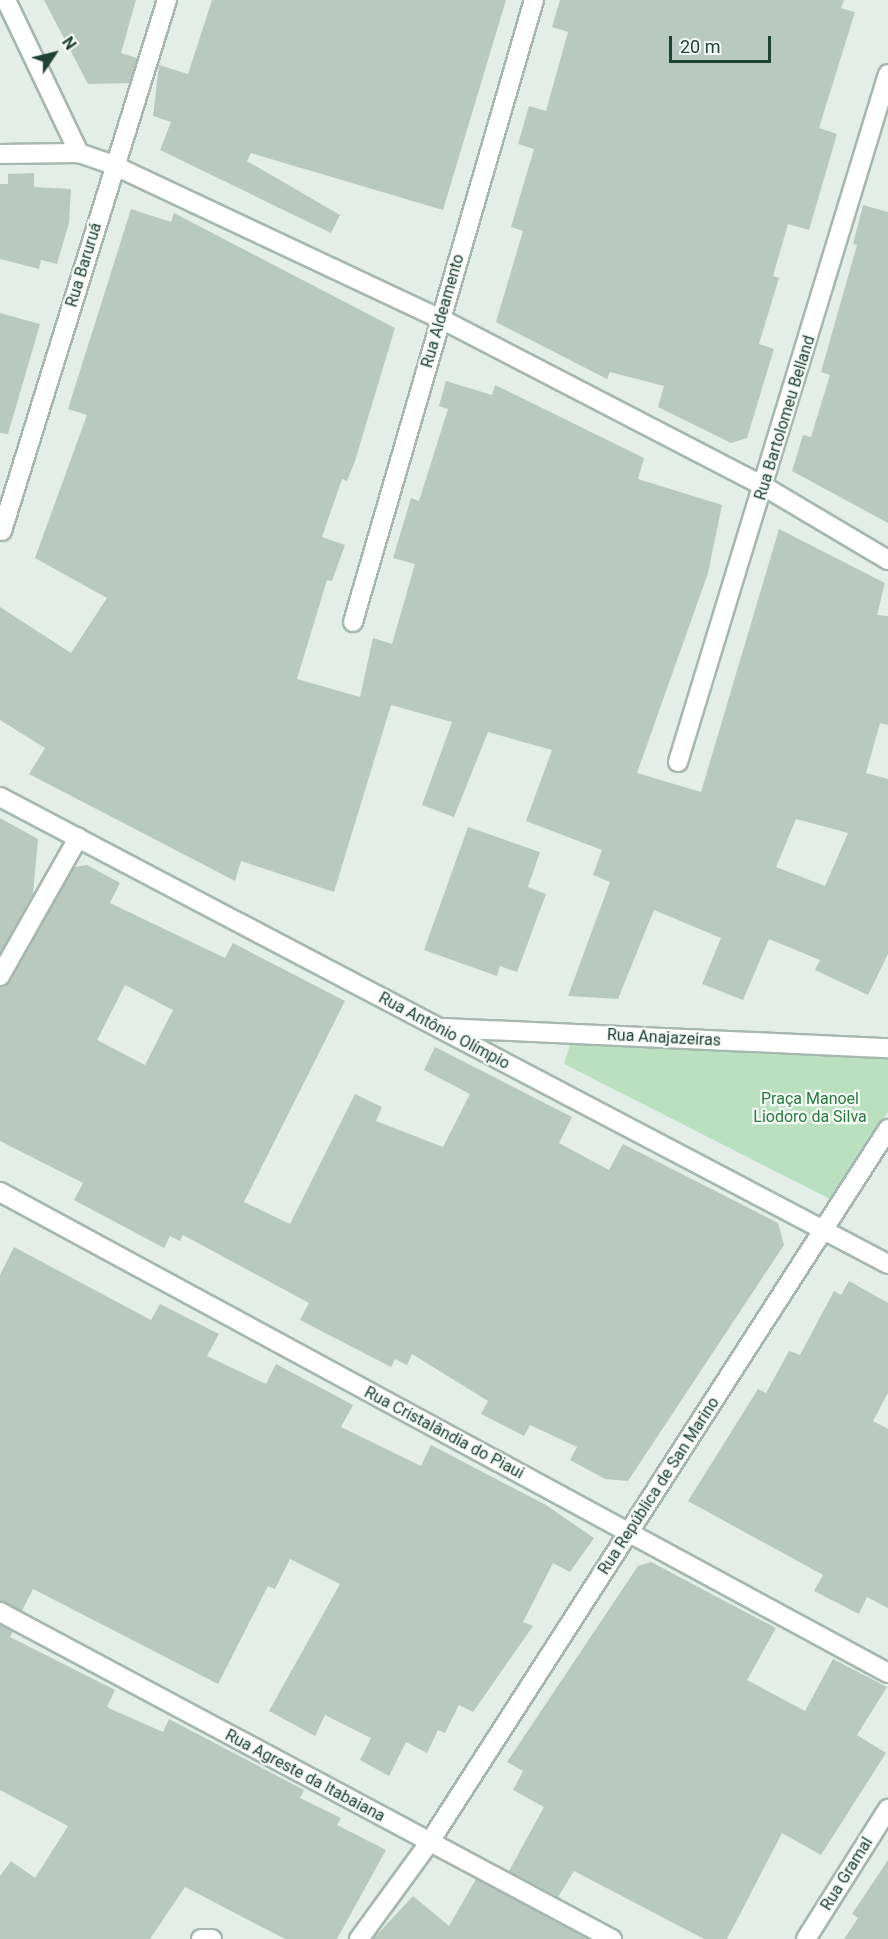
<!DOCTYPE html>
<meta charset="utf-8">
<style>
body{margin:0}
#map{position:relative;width:888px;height:1939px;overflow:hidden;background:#e3eee8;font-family:Roboto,sans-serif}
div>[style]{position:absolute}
.green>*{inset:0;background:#bbe0c0}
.building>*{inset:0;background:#b8c9c0}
.roads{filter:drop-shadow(2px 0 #a5b7ae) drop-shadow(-2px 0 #a5b7ae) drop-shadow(0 2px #a5b7ae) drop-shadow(0 -2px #a5b7ae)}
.minor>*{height:18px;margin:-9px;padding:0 9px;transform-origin:9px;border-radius:9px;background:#fff}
span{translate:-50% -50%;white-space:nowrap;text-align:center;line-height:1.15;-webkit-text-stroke:4.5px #f4faf6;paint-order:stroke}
.street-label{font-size:16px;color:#214134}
.park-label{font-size:16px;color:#297a3e}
.north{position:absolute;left:24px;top:24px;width:60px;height:60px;-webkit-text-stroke:4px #f4faf6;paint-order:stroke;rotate:55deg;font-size:16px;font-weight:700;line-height:24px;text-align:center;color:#214134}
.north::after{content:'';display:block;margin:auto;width:21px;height:27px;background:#214134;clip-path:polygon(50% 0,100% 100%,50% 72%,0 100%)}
.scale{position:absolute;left:669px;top:36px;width:102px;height:27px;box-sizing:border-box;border:3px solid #214134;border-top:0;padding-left:8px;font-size:18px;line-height:21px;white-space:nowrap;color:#214134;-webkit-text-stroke:4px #f4faf6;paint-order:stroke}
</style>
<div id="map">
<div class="green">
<i style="clip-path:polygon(574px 1032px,888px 1039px,888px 1112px,832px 1200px,564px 1064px)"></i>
</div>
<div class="building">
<i style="clip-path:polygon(44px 0,136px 0,121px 53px,137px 58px,130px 83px,88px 84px)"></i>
<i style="clip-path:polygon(212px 0,506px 0,443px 210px,251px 153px,247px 161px,340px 215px,331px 233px,160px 150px,171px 122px,153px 116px,159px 65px,188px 74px)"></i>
<i style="clip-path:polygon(560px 0,844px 0,841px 8px,855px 12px,819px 128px,837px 134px,809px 230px,788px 224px,773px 276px,779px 278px,759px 344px,774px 349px,747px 438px,731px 443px,658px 407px,664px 386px,610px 372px,607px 379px,496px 322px,523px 231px,511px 227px,534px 149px,518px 144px,529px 106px,546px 111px,568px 32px,552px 27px)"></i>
<i style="clip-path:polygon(34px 173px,34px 187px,71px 189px,69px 223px,57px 264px,41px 260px,39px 269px,0 259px,0 184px,8px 184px,8px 174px)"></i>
<i style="clip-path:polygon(863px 205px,888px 212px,888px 523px,792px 471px,803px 435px,811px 437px,830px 375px,821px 372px,857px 245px,853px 244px)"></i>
<i style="clip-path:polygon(evenodd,131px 209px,171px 222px,174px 213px,395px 328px,355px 461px,347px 481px,342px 479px,322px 537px,345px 545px,332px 581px,327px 580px,297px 679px,360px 697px,373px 638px,392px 644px,415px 564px,393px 558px,411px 498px,419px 501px,448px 409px,439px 406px,446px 381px,492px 395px,495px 385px,644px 458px,638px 479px,722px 505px,708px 573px,637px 773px,701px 792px,779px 529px,885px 583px,877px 615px,888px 616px,888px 725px,880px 723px,866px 773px,888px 779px,888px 954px,868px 995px,815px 970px,820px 960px,769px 939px,743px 1000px,702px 984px,721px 938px,654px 910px,618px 999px,568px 996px,610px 882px,593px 875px,602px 850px,526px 821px,552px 750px,488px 732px,454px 817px,422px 805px,452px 722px,391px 705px,334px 892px,241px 861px,235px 881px,29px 774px,45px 748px,0 720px,0 607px,71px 653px,107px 598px,35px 558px,87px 415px,68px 409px,131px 209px,796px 819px,848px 833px,825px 886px,776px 867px,796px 819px)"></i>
<i style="clip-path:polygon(0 313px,40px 324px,8px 434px,0 433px)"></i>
<i style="clip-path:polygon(0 818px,38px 839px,33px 894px,0 953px)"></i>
<i style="clip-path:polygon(468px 827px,540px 852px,528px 887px,546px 894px,517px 972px,500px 966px,497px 976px,424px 950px)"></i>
<i style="clip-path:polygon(evenodd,87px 865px,120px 883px,110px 903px,225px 958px,233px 943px,345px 1001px,244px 1202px,290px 1224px,355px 1094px,382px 1107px,376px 1121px,443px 1147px,470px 1094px,424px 1070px,435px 1047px,572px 1117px,559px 1143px,609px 1170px,623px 1144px,778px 1223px,784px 1245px,628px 1481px,605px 1479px,570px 1460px,577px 1447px,530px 1425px,524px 1436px,481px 1414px,488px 1401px,412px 1354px,407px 1365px,395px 1359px,391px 1367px,300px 1320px,309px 1303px,183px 1235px,180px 1241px,170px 1236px,164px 1248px,74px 1200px,83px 1183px,0 1141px,0 987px,10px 982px,74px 867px,87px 865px,125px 985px,173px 1010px,145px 1065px,97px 1040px,125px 985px)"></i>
<i style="clip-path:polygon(14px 1247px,151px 1320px,160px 1304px,219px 1334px,207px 1356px,266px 1384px,276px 1364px,353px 1405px,341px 1427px,421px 1466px,431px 1445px,546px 1505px,594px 1538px,570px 1572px,553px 1563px,523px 1622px,533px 1626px,473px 1712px,459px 1705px,445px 1733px,438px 1730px,427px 1753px,406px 1742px,389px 1776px,360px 1760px,371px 1738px,325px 1715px,315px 1736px,269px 1711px,340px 1584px,290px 1559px,275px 1589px,268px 1586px,218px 1684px,33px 1589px,22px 1611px,0 1601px,0 1275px)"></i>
<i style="clip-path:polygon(849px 1281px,888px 1303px,888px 1393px,873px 1421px,888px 1429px,888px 1608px,867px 1597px,859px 1614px,814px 1591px,823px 1575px,688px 1501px,758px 1389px,766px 1393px,789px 1351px,800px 1355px,834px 1291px,841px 1295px)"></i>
<i style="clip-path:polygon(651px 1562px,776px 1628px,747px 1680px,805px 1711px,833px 1659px,887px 1687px,857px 1735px,886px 1753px,821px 1855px,782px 1833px,727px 1939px,704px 1939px,574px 1871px,558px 1897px,509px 1871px,544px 1807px,513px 1790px,523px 1771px,507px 1762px,638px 1566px)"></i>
<i style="clip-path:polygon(0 1625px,13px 1631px,10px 1637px,115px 1690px,107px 1707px,113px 1710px,163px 1732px,169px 1719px,304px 1790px,300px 1798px,341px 1818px,337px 1825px,386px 1850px,337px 1939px,285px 1939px,185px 1887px,150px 1939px,0 1939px,0 1876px,11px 1861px,35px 1878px,68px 1826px,0 1790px)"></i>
<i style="clip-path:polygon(888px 1860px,888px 1939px,844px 1939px,858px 1918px,852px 1914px)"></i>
<i style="clip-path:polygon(476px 1879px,588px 1939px,373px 1939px,413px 1896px,449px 1926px)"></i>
</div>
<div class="roads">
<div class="minor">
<i style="left:6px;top:0;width:170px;rotate:64.5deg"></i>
<i style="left:0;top:154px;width:79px;rotate:-0.7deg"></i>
<i style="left:79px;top:153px;width:36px;rotate:19deg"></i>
<i style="left:113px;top:165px;width:362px;rotate:25.2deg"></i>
<i style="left:441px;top:319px;width:365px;rotate:27.4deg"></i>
<i style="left:765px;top:487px;width:143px;rotate:30.7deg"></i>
<i style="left:2px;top:531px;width:556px;rotate:-72.74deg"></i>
<i style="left:353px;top:622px;width:648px;rotate:-73.78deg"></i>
<i style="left:678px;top:762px;width:719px;rotate:-73.03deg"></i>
<i style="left:0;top:797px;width:1003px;rotate:27.74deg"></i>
<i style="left:0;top:976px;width:159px;rotate:-60.5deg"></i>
<i style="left:444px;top:1028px;width:444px;rotate:2.6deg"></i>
<i style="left:0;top:1192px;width:1010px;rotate:28.44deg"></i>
<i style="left:0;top:1612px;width:694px;rotate:28.12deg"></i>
<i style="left:201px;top:1939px;width:11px"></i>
<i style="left:359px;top:1939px;width:119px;rotate:-53.9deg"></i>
<i style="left:429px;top:1843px;width:849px;rotate:-57.26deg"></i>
<i style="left:806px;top:1939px;width:154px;rotate:-57.8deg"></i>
</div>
</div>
<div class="street-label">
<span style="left:84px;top:265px;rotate:-73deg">Rua Baruruá</span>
<span style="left:443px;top:311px;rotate:-74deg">Rua Aldeamento</span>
<span style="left:785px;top:418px;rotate:-73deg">Rua Bartolomeu Belland</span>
<span style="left:444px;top:1031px;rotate:28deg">Rua Antônio Olímpio</span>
<span style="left:664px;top:1038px;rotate:3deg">Rua Anajazeiras</span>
<span style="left:444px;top:1433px;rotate:28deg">Rua Cristalândia do Piaui</span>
<span style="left:659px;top:1486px;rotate:-57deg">Rua República de San Marino</span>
<span style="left:305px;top:1776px;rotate:28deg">Rua Agreste da Itabaiana</span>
<span style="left:847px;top:1874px;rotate:-58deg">Rua Gramal</span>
</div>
<div class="park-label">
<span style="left:810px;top:1108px">Praça Manoel<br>Liodoro da Silva</span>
</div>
<div class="north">N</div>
<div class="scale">20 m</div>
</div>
